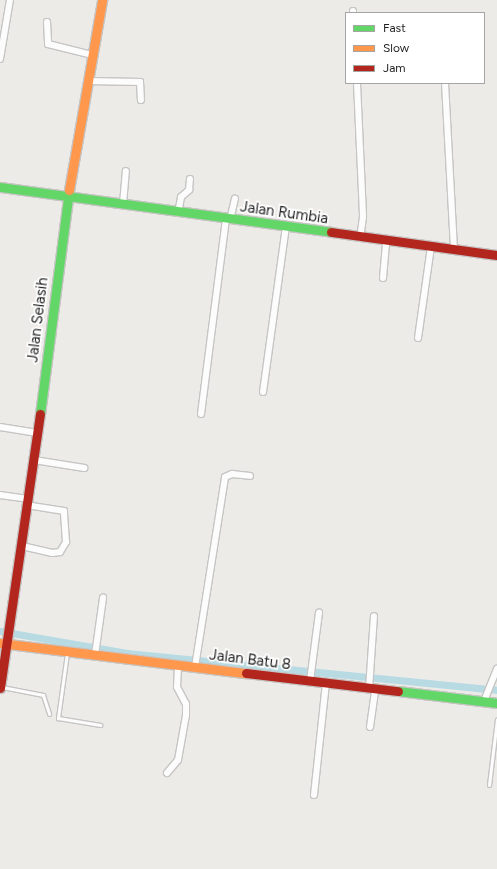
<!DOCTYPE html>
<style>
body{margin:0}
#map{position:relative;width:497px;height:869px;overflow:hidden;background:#edebe8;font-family:Figtree,sans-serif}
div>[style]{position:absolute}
.canal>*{height:7px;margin:-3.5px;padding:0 3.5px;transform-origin:3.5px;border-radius:3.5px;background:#b8dbe3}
.roads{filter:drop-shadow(1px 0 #c6c5c4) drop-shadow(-1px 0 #c6c5c4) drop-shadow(0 1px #c6c5c4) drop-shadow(0 -1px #c6c5c4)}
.lane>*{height:3px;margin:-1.5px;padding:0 1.5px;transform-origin:1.5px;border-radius:1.5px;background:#fcfcfc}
.street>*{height:6px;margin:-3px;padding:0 3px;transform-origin:3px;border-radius:3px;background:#fcfcfc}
.fast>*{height:9px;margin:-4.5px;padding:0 4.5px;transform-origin:4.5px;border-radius:4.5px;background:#63d668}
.slow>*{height:9px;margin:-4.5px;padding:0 4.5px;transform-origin:4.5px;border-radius:4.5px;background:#ff974d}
.jam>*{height:9px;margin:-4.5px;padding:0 4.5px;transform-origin:4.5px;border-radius:4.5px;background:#b3261e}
span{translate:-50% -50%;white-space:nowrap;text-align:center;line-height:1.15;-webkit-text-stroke:3.5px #fff;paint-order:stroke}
.street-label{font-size:15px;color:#1f1f1f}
.legend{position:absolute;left:345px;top:12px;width:140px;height:72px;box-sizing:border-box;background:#fff;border:1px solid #a5a5a5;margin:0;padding:5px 7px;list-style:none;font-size:12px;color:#1f1f1f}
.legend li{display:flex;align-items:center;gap:8px;height:20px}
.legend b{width:20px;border:1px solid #a5a5a5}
</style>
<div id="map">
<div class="canal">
<i style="left:0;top:631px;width:129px;rotate:9.8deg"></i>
<i style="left:127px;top:653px;width:372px;rotate:5.7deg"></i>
</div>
<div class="roads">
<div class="lane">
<i style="left:67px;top:653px;width:66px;rotate:97.9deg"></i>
<i style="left:58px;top:718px;width:43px;rotate:9.5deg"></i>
<i style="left:2px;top:687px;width:42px;rotate:11deg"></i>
<i style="left:43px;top:695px;width:20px;rotate:72deg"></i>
<i style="left:489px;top:785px;width:66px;rotate:-83.1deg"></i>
</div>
<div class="street">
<i style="left:353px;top:11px;width:2px;rotate:90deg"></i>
<i style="left:47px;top:22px;width:22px;rotate:87deg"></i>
<i style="left:48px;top:44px;width:45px;rotate:14deg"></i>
<i style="left:0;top:59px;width:60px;rotate:-80.4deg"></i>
<i style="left:88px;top:81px;width:52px;rotate:1.1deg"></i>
<i style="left:140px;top:82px;width:18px;rotate:87deg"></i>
<i style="left:357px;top:83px;width:134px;rotate:87.4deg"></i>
<i style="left:363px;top:217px;width:21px;rotate:98deg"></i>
<i style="left:445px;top:83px;width:167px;rotate:86.9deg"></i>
<i style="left:123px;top:204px;width:33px;rotate:-85deg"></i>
<i style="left:178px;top:213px;width:16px;rotate:-79deg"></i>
<i style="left:181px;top:197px;width:11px;rotate:-41deg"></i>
<i style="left:189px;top:190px;width:11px;rotate:-85deg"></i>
<i style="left:230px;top:220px;width:22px;rotate:-77deg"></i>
<i style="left:383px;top:278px;width:37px;rotate:-85deg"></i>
<i style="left:418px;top:338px;width:92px;rotate:-81.9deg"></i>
<i style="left:263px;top:392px;width:167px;rotate:-82.1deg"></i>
<i style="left:201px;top:414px;width:197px;rotate:-82.7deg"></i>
<i style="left:0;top:427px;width:38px;rotate:9deg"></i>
<i style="left:34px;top:460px;width:51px;rotate:9.1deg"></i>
<i style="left:0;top:495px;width:28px;rotate:8deg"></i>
<i style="left:22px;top:546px;width:31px;rotate:13deg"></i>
<i style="left:52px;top:553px;width:8px;rotate:-7deg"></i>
<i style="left:60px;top:552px;width:12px;rotate:-59deg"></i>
<i style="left:66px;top:542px;width:31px;rotate:-94deg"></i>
<i style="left:64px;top:511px;width:36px;rotate:-171deg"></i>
<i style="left:95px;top:655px;width:58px;rotate:-82deg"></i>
<i style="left:195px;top:667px;width:192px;rotate:-81deg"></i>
<i style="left:225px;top:477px;width:8px;rotate:-23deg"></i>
<i style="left:232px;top:474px;width:18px;rotate:6deg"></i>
<i style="left:310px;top:681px;width:69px;rotate:-82.5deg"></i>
<i style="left:369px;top:689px;width:73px;rotate:-86.1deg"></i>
<i style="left:484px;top:701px;width:35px;rotate:-68deg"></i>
<i style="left:370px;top:727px;width:37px;rotate:-82deg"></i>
<i style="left:167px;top:773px;width:17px;rotate:-50deg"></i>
<i style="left:178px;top:760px;width:46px;rotate:-79.9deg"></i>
<i style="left:186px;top:715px;width:11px;rotate:-90deg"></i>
<i style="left:186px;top:704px;width:19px;rotate:-118deg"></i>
<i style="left:177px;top:687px;width:22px;rotate:-87deg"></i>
<i style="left:314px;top:795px;width:113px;rotate:-83.9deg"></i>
</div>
<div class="fast">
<i style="left:0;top:187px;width:334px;rotate:7.7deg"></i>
<i style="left:40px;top:414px;width:226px;rotate:-82.6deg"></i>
<i style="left:398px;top:691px;width:100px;rotate:6.9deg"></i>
</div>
<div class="slow">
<i style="left:69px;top:190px;width:193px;rotate:-80.1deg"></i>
<i style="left:0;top:643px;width:248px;rotate:7deg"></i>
</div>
<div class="jam">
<i style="left:331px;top:232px;width:168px;rotate:7.9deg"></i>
<i style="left:246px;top:673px;width:153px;rotate:6.8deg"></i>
<i style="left:0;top:688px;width:277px;rotate:-81.7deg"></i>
</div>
</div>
<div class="street-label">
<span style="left:284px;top:213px;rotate:8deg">Jalan Rumbia</span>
<span style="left:38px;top:320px;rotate:-83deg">Jalan Selasih</span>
<span style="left:250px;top:660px;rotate:7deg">Jalan Batu 8</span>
</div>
<ul class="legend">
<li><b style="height:5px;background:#63d668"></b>Fast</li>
<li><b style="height:5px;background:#ff974d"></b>Slow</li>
<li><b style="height:5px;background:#b3261e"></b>Jam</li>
</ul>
</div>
